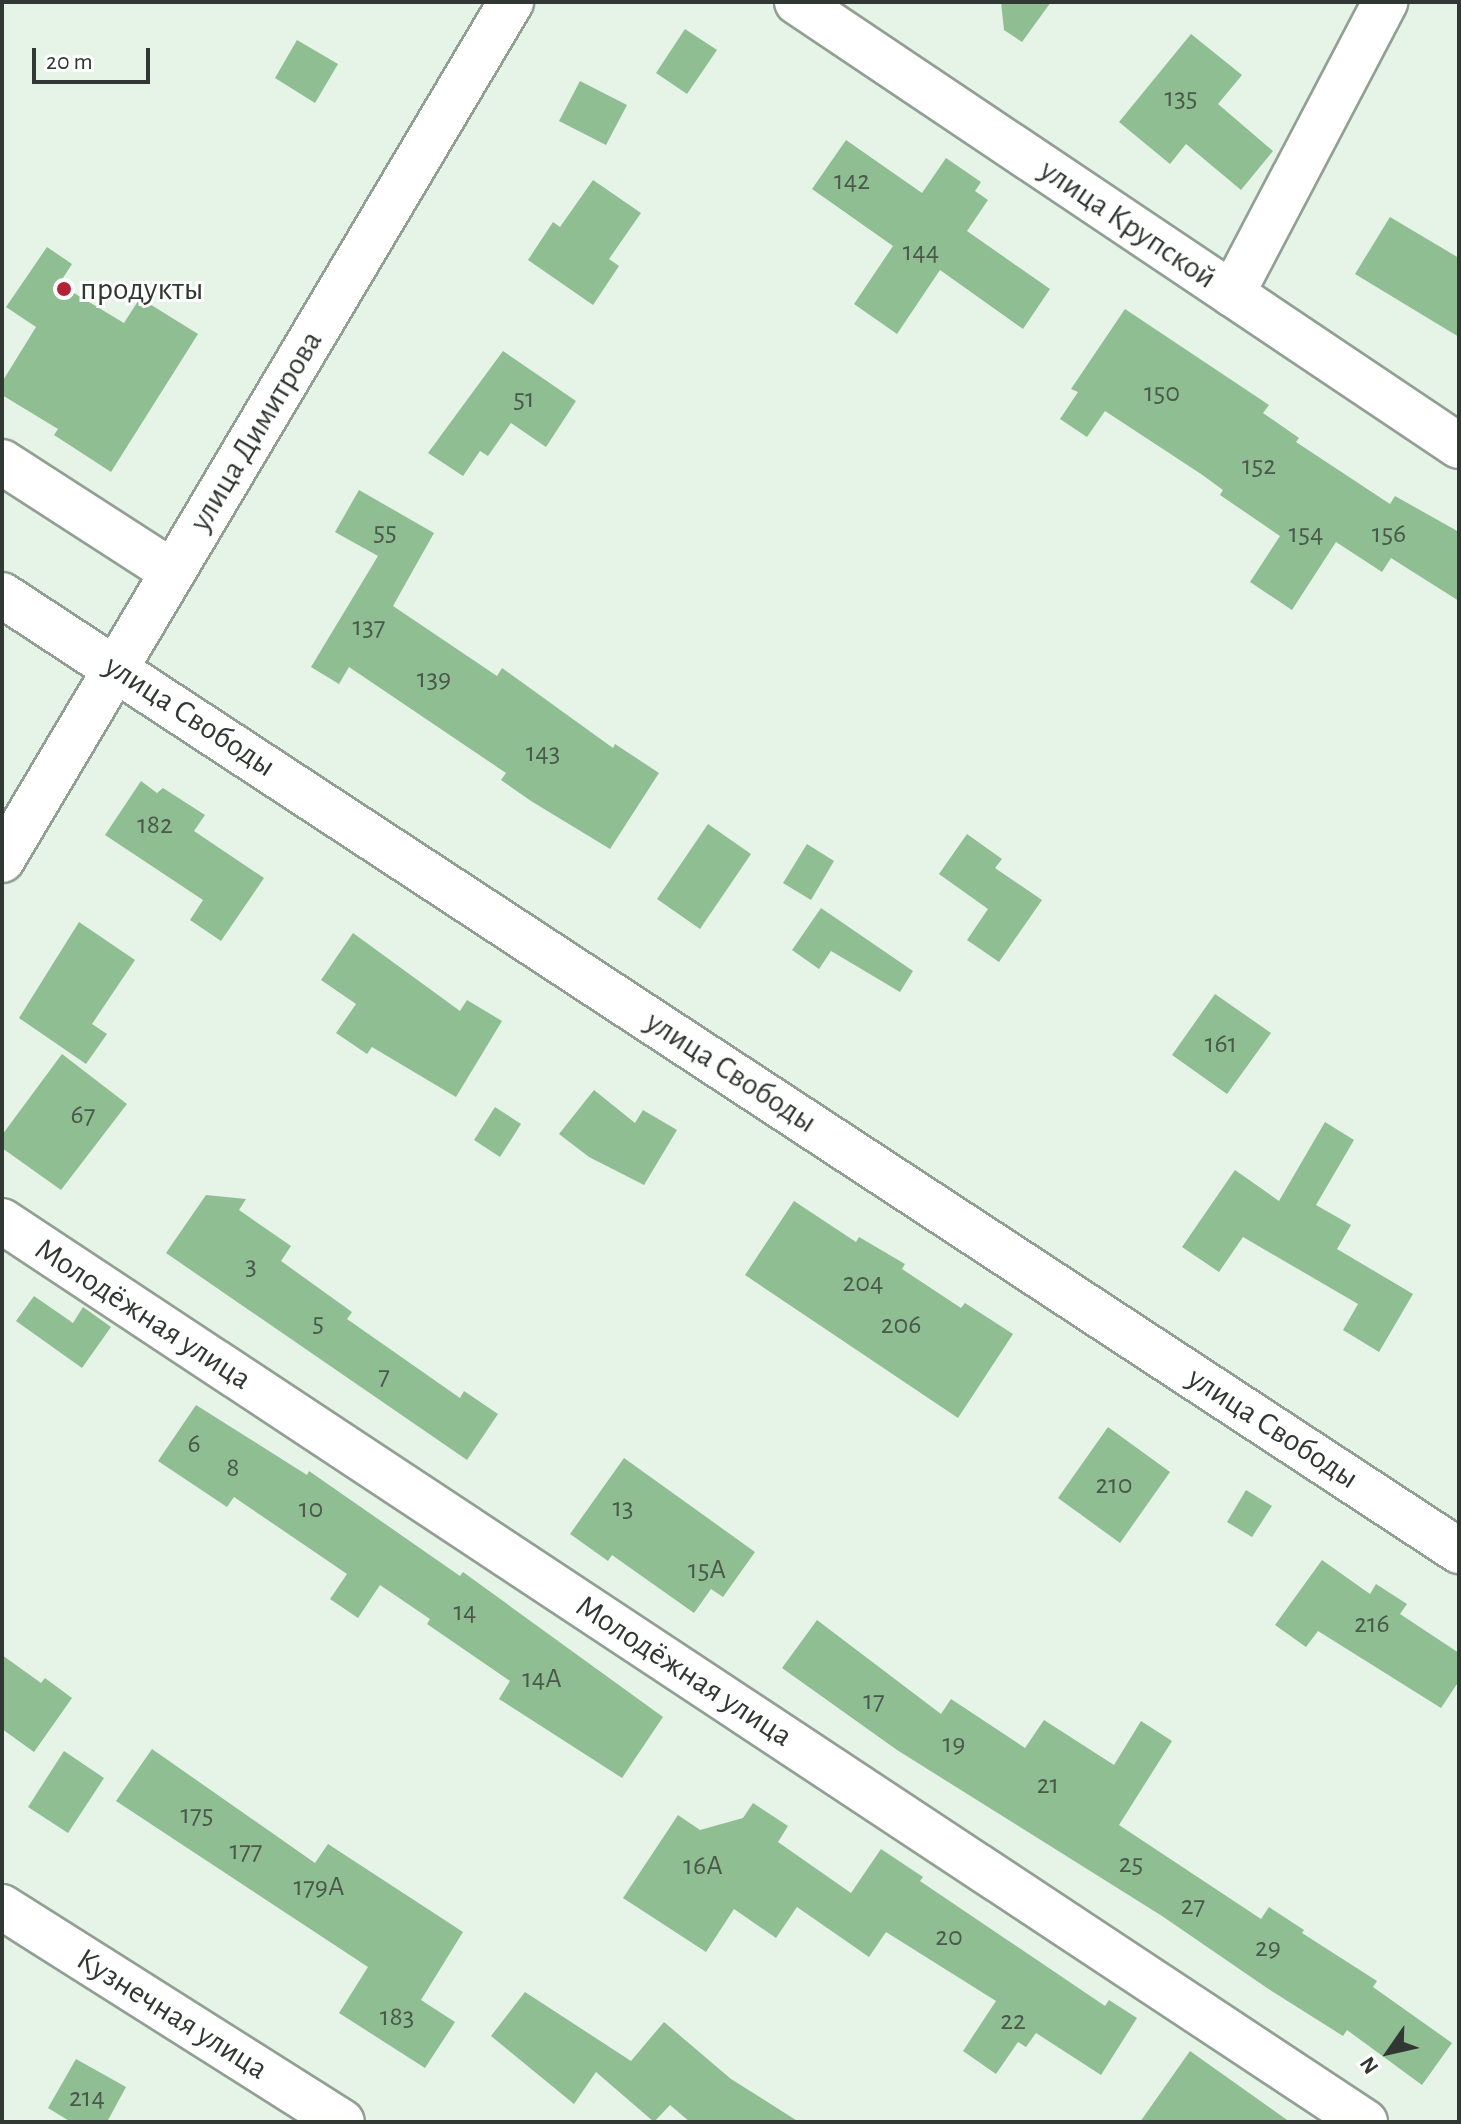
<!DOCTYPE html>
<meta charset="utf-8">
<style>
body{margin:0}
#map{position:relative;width:1461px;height:2124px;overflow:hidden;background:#e5f4e6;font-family:"Alegreya Sans",sans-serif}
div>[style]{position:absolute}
.building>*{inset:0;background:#90be93}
.roads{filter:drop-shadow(2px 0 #92a093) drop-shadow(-2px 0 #92a093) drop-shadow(0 2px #92a093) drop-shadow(0 -2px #92a093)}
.street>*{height:44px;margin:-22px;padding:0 22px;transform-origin:22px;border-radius:22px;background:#fff}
.secondary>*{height:44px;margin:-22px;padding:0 22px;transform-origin:22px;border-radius:22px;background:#fff}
.dots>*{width:22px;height:22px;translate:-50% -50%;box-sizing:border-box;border:4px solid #fff;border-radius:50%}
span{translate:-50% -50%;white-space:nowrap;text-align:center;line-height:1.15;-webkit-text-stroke:6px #fff;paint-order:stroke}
.number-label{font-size:28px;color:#49594a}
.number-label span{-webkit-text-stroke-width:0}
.street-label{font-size:32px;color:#313732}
.poi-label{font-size:32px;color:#313732}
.left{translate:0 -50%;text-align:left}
.frame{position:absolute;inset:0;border:4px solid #313732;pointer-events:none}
.north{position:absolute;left:1349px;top:2012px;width:80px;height:80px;-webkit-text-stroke:6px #fff;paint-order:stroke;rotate:236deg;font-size:22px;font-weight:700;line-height:32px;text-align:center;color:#313732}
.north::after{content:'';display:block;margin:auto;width:28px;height:36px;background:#313732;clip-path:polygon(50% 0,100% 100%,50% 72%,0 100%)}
.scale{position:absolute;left:32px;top:48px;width:118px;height:36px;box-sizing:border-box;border:4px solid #313732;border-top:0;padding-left:10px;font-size:24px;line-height:28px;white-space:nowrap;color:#313732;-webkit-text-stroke:6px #fff;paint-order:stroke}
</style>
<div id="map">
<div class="building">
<i style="clip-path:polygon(1001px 2px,1051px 2px,1022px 42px,1004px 30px)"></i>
<i style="clip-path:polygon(685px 29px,717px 50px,687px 94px,656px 73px)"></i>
<i style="clip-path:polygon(1191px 34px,1242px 75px,1218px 104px,1273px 151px,1241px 190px,1186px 144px,1170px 164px,1119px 122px)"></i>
<i style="clip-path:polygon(297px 40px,338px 64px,315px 103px,275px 78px)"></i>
<i style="clip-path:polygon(580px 81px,627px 105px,606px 145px,559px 121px)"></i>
<i style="clip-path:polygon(846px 140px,922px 193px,946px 158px,981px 182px,975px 191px,988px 200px,967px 231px,1050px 289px,1023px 329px,940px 270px,897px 334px,854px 304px,893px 246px,812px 189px)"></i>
<i style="clip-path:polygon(593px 180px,641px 213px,609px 259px,619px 266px,593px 305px,528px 260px,553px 222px,560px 227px)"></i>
<i style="clip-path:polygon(1390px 217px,1459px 258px,1459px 337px,1355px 274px)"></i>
<i style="clip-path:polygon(47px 247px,72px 264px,59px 284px,124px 323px,140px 298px,198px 334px,111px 472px,54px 435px,58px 429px,2px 395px,2px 382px,36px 327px,6px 307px)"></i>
<i style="clip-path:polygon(1125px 309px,1269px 405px,1263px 413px,1299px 438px,1296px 442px,1390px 504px,1395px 496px,1459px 532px,1459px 601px,1391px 558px,1382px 572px,1336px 542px,1292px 610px,1250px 582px,1280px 536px,1220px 495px,1223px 490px,1201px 474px,1105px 411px,1087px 437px,1060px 419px,1078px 392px,1071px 389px)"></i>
<i style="clip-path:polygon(503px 351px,576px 401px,546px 447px,511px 423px,488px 456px,480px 451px,463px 476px,428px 453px)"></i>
<i style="clip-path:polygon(359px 490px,434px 533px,393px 606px,497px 676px,502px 668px,613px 748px,615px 744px,659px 773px,610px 849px,531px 801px,501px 780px,506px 773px,349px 667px,339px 684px,311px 667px,378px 556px,335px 532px)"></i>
<i style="clip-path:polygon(141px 781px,157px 793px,163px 788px,205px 815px,194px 831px,264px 878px,221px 941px,190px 920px,203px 900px,105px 835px)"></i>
<i style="clip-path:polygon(708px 824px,751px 854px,700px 929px,657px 899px)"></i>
<i style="clip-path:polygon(967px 834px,1002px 859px,995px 868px,1042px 900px,999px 962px,967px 940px,988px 909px,939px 874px)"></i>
<i style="clip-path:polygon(807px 844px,834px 861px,811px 900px,783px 883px)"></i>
<i style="clip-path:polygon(821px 908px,913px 971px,900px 992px,831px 951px,819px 969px,792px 950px)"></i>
<i style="clip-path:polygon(79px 922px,135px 960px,92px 1024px,107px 1034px,86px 1064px,19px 1018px)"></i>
<i style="clip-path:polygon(353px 933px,460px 1011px,467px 1000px,502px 1021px,456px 1097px,372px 1047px,367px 1054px,336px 1033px,356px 1004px,321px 980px)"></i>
<i style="clip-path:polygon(1215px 994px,1271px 1033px,1227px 1094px,1172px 1055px)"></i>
<i style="clip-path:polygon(62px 1054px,127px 1104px,61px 1190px,2px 1148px,2px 1135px)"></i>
<i style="clip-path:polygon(594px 1090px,635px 1123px,643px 1110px,677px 1130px,644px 1185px,589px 1157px,559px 1134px)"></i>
<i style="clip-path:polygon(495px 1107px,521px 1124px,500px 1157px,474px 1140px)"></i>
<i style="clip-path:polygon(1325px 1122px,1354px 1140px,1316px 1205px,1351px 1225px,1337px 1249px,1413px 1294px,1379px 1352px,1343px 1330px,1358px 1304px,1243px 1237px,1219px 1272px,1182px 1247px,1235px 1170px,1279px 1201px)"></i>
<i style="clip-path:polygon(206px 1195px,246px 1199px,239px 1210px,291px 1246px,281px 1261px,352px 1312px,347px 1319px,460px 1398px,464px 1391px,498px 1414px,467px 1460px,166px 1253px)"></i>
<i style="clip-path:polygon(794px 1201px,856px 1242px,859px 1237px,905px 1264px,902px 1269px,961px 1308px,965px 1303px,1013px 1334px,958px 1418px,745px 1275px)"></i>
<i style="clip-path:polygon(34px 1296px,73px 1323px,83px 1307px,111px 1327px,82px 1368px,16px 1321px)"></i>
<i style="clip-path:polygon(196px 1405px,307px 1475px,309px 1471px,460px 1576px,463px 1572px,663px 1717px,622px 1778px,499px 1699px,510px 1681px,427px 1624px,430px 1619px,380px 1585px,358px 1618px,330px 1599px,347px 1574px,234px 1497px,227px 1507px,158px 1461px)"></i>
<i style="clip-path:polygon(1108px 1427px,1170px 1472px,1120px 1543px,1058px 1498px)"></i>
<i style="clip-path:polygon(624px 1458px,755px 1552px,723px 1597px,711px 1589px,694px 1613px,612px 1555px,608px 1561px,570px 1534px)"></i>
<i style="clip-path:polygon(1246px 1490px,1272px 1506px,1252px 1537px,1227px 1522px)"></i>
<i style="clip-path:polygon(1322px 1560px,1370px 1594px,1376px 1584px,1407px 1604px,1400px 1614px,1459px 1653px,1459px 1681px,1441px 1708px,1318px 1631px,1306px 1647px,1275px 1625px)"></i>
<i style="clip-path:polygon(817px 1620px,941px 1714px,951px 1699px,1025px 1748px,1044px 1720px,1114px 1765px,1141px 1721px,1172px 1741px,1119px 1825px,1261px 1919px,1269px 1907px,1304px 1930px,1302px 1933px,1377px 1981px,1373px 1987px,1452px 2043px,1422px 2085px,1347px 2030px,1343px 2036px,1267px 1988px,1162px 1916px,897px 1750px,782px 1668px)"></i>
<i style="clip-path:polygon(2px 1655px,41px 1683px,45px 1678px,72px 1698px,34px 1752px,2px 1729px)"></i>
<i style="clip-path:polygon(152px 1749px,315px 1863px,328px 1844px,463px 1932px,421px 2000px,455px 2022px,425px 2068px,339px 2013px,368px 1967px,116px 1801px)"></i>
<i style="clip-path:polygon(64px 1751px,104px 1778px,68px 1833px,28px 1807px)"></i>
<i style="clip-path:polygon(753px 1803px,788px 1826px,778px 1842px,851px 1893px,881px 1849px,923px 1877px,920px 1881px,1105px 2006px,1109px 2000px,1137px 2018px,1101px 2075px,1036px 2033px,1026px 2047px,1018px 2042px,996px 2074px,963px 2051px,996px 2001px,886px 1932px,869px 1957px,797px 1907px,776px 1938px,734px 1909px,706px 1952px,623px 1898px,678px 1815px,700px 1830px,743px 1818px)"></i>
<i style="clip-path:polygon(525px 1992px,631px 2061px,664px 2022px,731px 2079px,799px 2122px,690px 2122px,670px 2105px,654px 2122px,596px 2072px,574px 2104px,491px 2036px)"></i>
<i style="clip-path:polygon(1190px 2051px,1290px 2122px,1140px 2122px)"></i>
<i style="clip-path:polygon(76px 2059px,126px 2087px,107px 2122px,71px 2122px,48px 2108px)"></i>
</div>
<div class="roads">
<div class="street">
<i style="left:1232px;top:294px;width:330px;rotate:-62.3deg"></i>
<i style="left:2px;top:1221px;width:1634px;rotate:33.47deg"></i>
</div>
<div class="secondary">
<i style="left:797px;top:2px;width:797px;rotate:33.85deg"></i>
<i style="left:2px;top:462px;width:203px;rotate:32.8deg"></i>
<i style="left:2px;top:595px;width:1743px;rotate:33.27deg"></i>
<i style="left:2px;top:860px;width:998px;rotate:-59.32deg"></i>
<i style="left:2px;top:1907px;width:402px;rotate:32.3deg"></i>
</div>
</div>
<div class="dots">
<i style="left:64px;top:289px;background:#b42236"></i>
</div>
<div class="number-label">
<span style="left:1181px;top:98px">135</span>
<span style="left:852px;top:181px">142</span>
<span style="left:921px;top:252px">144</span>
<span style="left:1162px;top:393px">150</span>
<span style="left:524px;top:399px">51</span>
<span style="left:1259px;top:466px">152</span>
<span style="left:385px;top:532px">55</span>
<span style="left:1306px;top:534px">154</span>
<span style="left:1389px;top:534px">156</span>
<span style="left:369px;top:627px">137</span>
<span style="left:434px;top:679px">139</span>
<span style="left:543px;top:753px">143</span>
<span style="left:155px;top:825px">182</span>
<span style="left:1221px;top:1044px">161</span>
<span style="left:83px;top:1115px">67</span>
<span style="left:251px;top:1266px">3</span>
<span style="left:863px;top:1283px">204</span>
<span style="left:318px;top:1323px">5</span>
<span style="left:901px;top:1325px">206</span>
<span style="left:384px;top:1376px">7</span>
<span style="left:194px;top:1444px">6</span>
<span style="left:233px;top:1468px">8</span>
<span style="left:1114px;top:1485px">210</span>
<span style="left:623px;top:1508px">13</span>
<span style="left:311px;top:1509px">10</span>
<span style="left:707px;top:1570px">15А</span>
<span style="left:465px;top:1612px">14</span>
<span style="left:1372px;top:1624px">216</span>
<span style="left:542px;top:1679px">14А</span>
<span style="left:874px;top:1701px">17</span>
<span style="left:954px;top:1744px">19</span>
<span style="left:1048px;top:1785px">21</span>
<span style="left:197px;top:1815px">175</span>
<span style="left:246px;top:1851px">177</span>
<span style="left:1131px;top:1864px">25</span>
<span style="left:703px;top:1866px">16А</span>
<span style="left:319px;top:1887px">179А</span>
<span style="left:1193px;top:1906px">27</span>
<span style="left:949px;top:1937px">20</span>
<span style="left:1268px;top:1948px">29</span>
<span style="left:397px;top:2017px">183</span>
<span style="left:1013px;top:2021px">22</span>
<span style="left:87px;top:2098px">214</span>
</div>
<div class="street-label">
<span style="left:1128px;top:224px;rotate:34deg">улица Крупской</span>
<span style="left:256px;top:431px;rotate:-59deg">улица Димитрова</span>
<span style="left:190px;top:716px;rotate:33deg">улица Свободы</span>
<span style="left:731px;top:1072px;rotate:33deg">улица Свободы</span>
<span style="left:143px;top:1314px;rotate:33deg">Молодёжная улица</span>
<span style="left:1273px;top:1428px;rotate:33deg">улица Свободы</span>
<span style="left:684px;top:1671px;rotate:33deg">Молодёжная улица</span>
<span style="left:172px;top:2014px;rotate:32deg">Кузнечная улица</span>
</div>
<div class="poi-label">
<span class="left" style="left:80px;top:289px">продукты</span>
</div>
<div class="frame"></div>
<div class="north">N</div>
<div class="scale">20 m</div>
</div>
